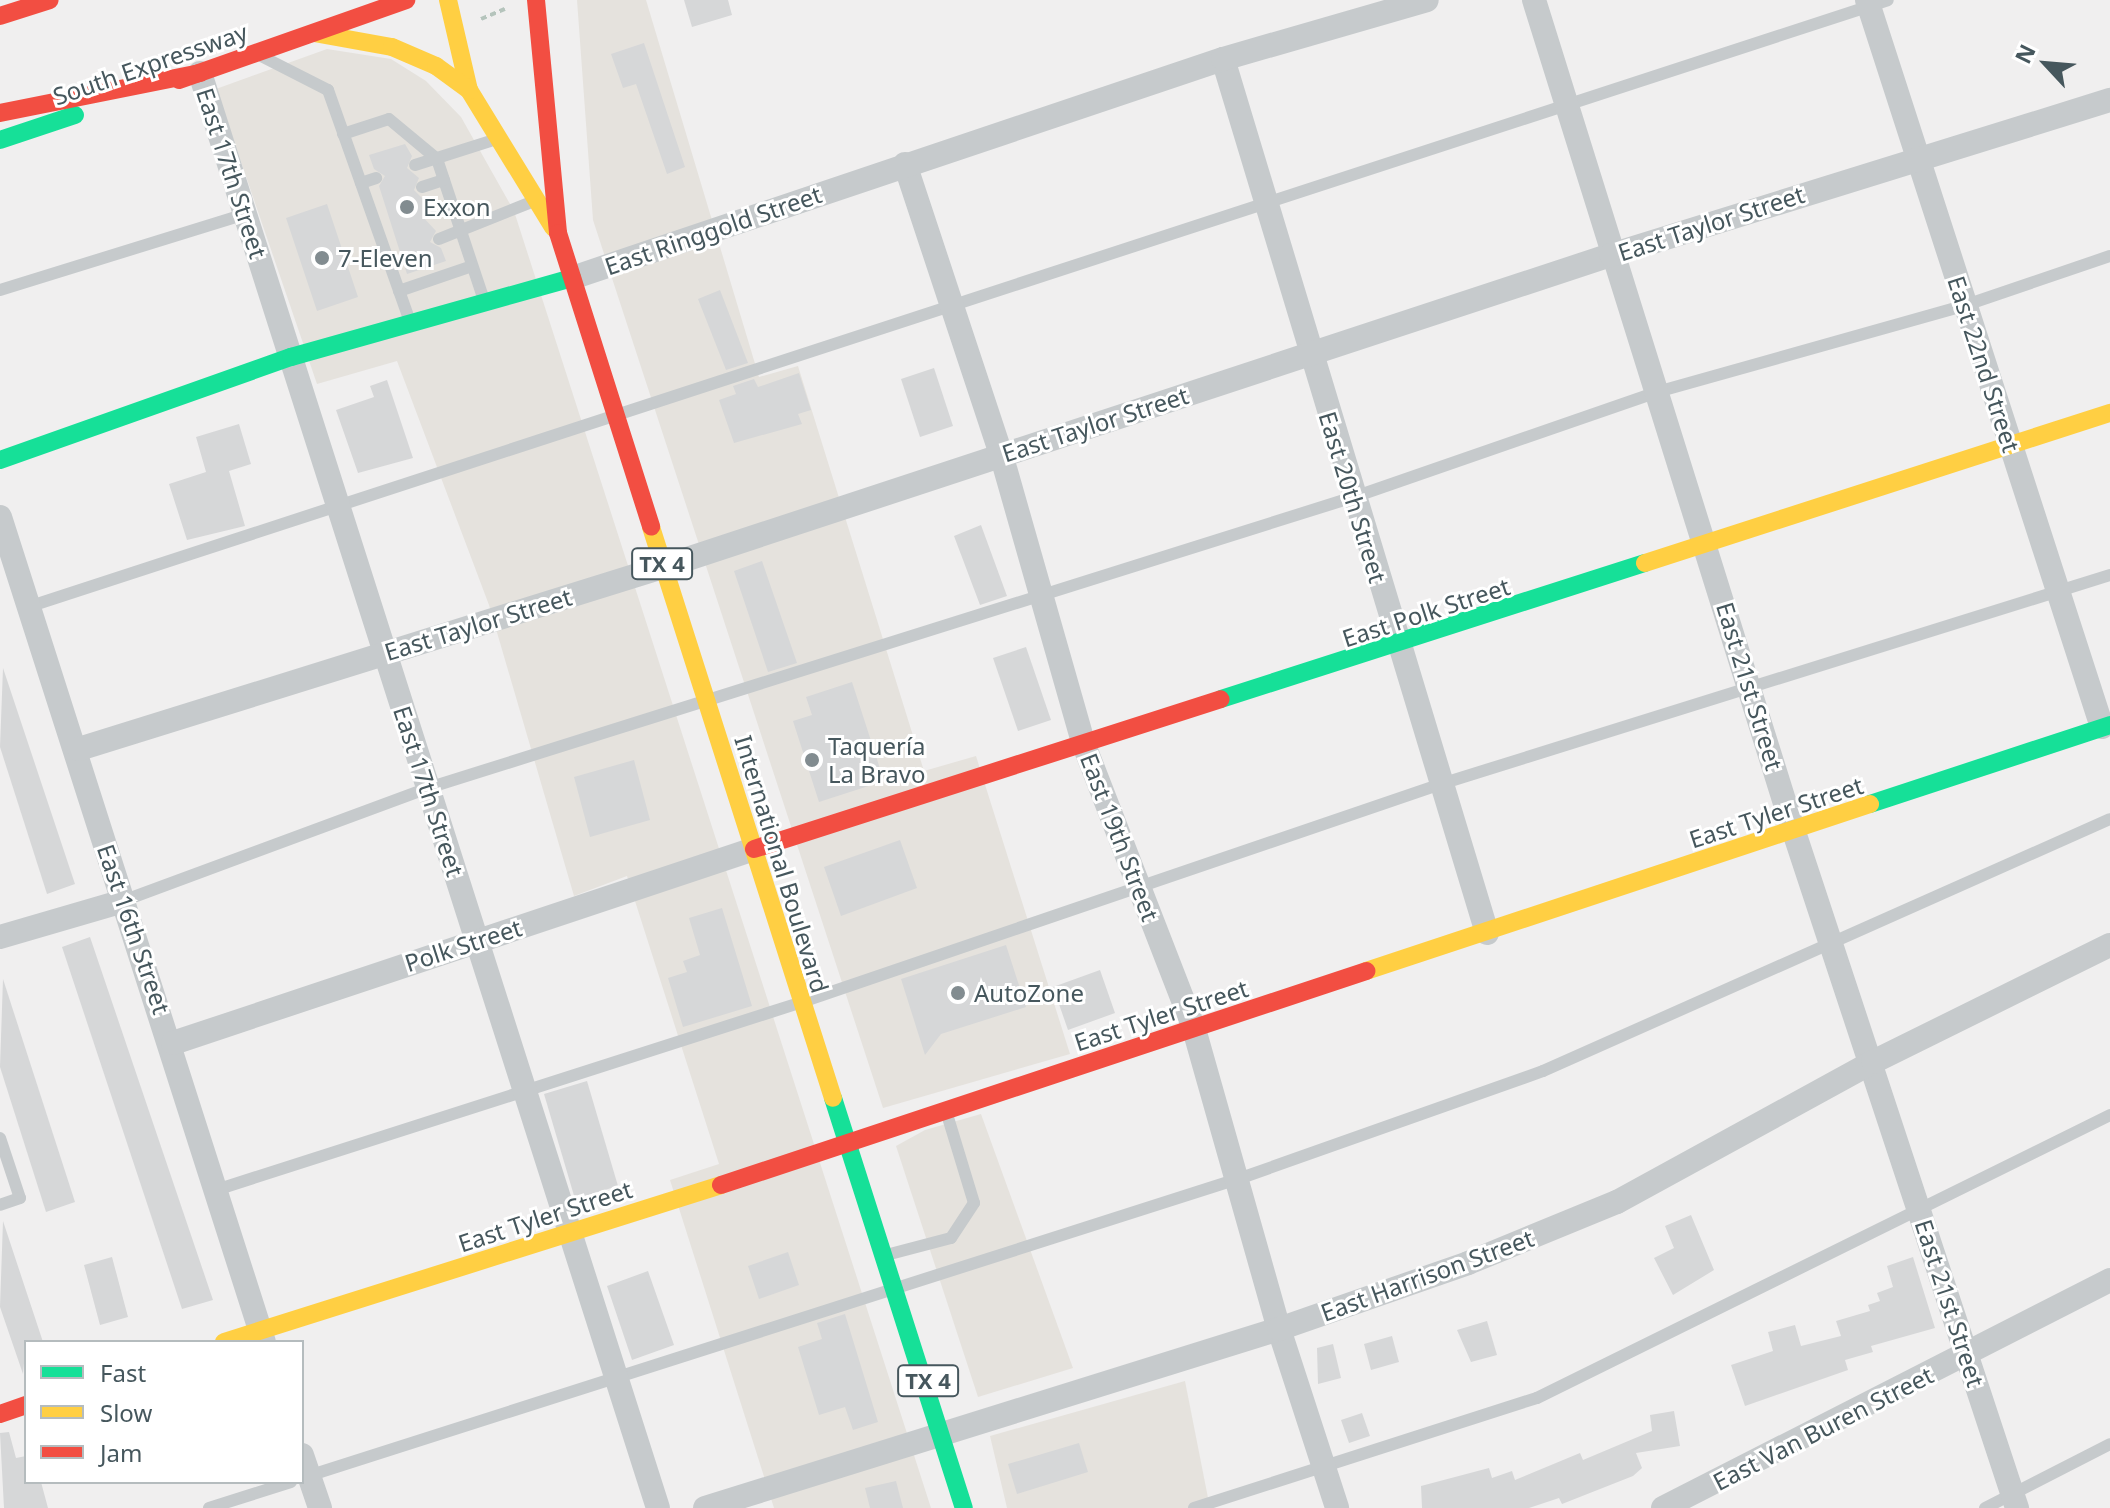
<!DOCTYPE html>
<meta charset="utf-8">
<style>
body{margin:0}
#map{position:relative;width:2110px;height:1508px;overflow:hidden;background:#f0efef;font-family:"Noto Sans",sans-serif}
div>[style]{position:absolute}
.commercial>*{inset:0;background:#e5e2dd}
.building>*{inset:0;background:#d6d7d8}
.path>*{height:4px;margin-top:-2px;transform-origin:0;background:repeating-linear-gradient(90deg,#b5c4bc 0 6px,transparent 0 10px)}
.lane>*{height:12px;margin:-6px;padding:0 6px;transform-origin:6px;border-radius:6px;background:#c6cacc}
.street>*{height:24px;margin:-12px;padding:0 12px;transform-origin:12px;border-radius:12px;background:#c6cacc}
.fast>*{height:18px;margin:-9px;padding:0 9px;transform-origin:9px;border-radius:9px;background:#16e098}
.slow>*{height:18px;margin:-9px;padding:0 9px;transform-origin:9px;border-radius:9px;background:#ffcf43}
.jam>*{height:18px;margin:-9px;padding:0 9px;transform-origin:9px;border-radius:9px;background:#f24e42}
.dots>*{width:22px;height:22px;translate:-50% -50%;box-sizing:border-box;border:4px solid #fff;border-radius:50%}
span{translate:-50% -50%;white-space:nowrap;text-align:center;line-height:1.15;-webkit-text-stroke:6px #fff;paint-order:stroke}
.shield-label span{padding:2px 6px;background:#fff;border:2px solid;border-radius:6px;-webkit-text-stroke-width:0}
.shield-label{font-size:22px;color:#46575d;font-weight:700}
.street-label{font-size:24px;color:#46575d}
.poi-label{font-size:24px;color:#46575d}
.left{translate:0 -50%;text-align:left}
.legend{position:absolute;left:24px;top:1340px;width:280px;height:144px;box-sizing:border-box;background:#fff;border:2px solid #b5bcbe;margin:0;padding:10px 14px;list-style:none;font-size:24px;color:#46575d}
.legend li{display:flex;align-items:center;gap:16px;height:40px}
.legend b{width:40px;border:2px solid #b5bcbe}
.north{position:absolute;left:2006px;top:24px;width:80px;height:80px;-webkit-text-stroke:6px #fff;paint-order:stroke;rotate:296deg;font-size:22px;font-weight:700;line-height:32px;text-align:center;color:#46575d}
.north::after{content:'';display:block;margin:auto;width:28px;height:36px;background:#46575d;clip-path:polygon(50% 0,100% 100%,50% 72%,0 100%)}
</style>
<div id="map">
<div class="commercial">
<i style="clip-path:polygon(577px 0,646px 0,759px 377px,798px 366px,924px 771px,976px 756px,1070px 1054px,883px 1108px,593px 220px)"></i>
<i style="clip-path:polygon(327px 49px,391px 59px,426px 81px,461px 117px,514px 211px,931px 1508px,774px 1508px,670px 1180px,719px 1164px,627px 876px,574px 896px,489px 605px,397px 361px,317px 384px,216px 89px)"></i>
<i style="clip-path:polygon(981px 1114px,1073px 1368px,978px 1397px,896px 1146px,925px 1130px)"></i>
<i style="clip-path:polygon(1185px 1381px,1210px 1508px,1007px 1508px,990px 1436px)"></i>
</div>
<div class="building">
<i style="clip-path:polygon(684px 0,728px 0,732px 15px,692px 27px)"></i>
<i style="clip-path:polygon(644px 43px,685px 167px,667px 174px,636px 84px,623px 88px,611px 54px)"></i>
<i style="clip-path:polygon(405px 144px,412px 156px,407px 168px,419px 178px,414px 190px,428px 204px,422px 216px,436px 231px,430px 242px,441px 248px,446px 261px,407px 274px,379px 186px,385px 176px,374px 169px,369px 155px)"></i>
<i style="clip-path:polygon(327px 204px,358px 297px,317px 311px,286px 218px)"></i>
<i style="clip-path:polygon(720px 290px,748px 363px,726px 370px,698px 299px)"></i>
<i style="clip-path:polygon(934px 368px,953px 426px,920px 437px,901px 379px)"></i>
<i style="clip-path:polygon(799px 373px,811px 410px,798px 414px,802px 424px,734px 443px,719px 400px,736px 394px,733px 386px,754px 379px,758px 387px)"></i>
<i style="clip-path:polygon(387px 380px,413px 458px,358px 473px,336px 410px,374px 397px,370px 386px)"></i>
<i style="clip-path:polygon(239px 424px,251px 464px,229px 471px,245px 526px,187px 540px,169px 484px,206px 472px,196px 437px)"></i>
<i style="clip-path:polygon(981px 525px,1007px 596px,980px 605px,954px 536px)"></i>
<i style="clip-path:polygon(762px 561px,797px 663px,768px 672px,734px 571px)"></i>
<i style="clip-path:polygon(1026px 647px,1051px 720px,1018px 731px,993px 658px)"></i>
<i style="clip-path:polygon(3px 668px,75px 884px,47px 894px,0 747px)"></i>
<i style="clip-path:polygon(852px 682px,884px 781px,819px 802px,793px 721px,812px 715px,806px 697px)"></i>
<i style="clip-path:polygon(634px 760px,650px 820px,590px 837px,574px 777px)"></i>
<i style="clip-path:polygon(900px 840px,917px 888px,841px 916px,824px 867px)"></i>
<i style="clip-path:polygon(722px 908px,752px 1006px,683px 1027px,668px 978px,687px 972px,683px 961px,700px 955px,689px 918px)"></i>
<i style="clip-path:polygon(90px 937px,213px 1300px,182px 1309px,62px 947px)"></i>
<i style="clip-path:polygon(1006px 945px,1026px 1007px,941px 1034px,925px 1055px,901px 979px)"></i>
<i style="clip-path:polygon(1100px 970px,1115px 1013px,1068px 1030px,1053px 987px)"></i>
<i style="clip-path:polygon(3px 979px,75px 1202px,46px 1212px,0 1067px)"></i>
<i style="clip-path:polygon(587px 1081px,618px 1186px,575px 1199px,544px 1094px)"></i>
<i style="clip-path:polygon(1691px 1215px,1714px 1270px,1673px 1295px,1654px 1258px,1674px 1248px,1665px 1226px)"></i>
<i style="clip-path:polygon(3px 1221px,43px 1342px,26px 1342px,23px 1374px,0 1307px)"></i>
<i style="clip-path:polygon(788px 1252px,799px 1285px,759px 1299px,748px 1266px)"></i>
<i style="clip-path:polygon(112px 1257px,128px 1317px,100px 1325px,84px 1265px)"></i>
<i style="clip-path:polygon(1913px 1257px,1935px 1328px,1871px 1346px,1873px 1352px,1845px 1360px,1848px 1370px,1745px 1406px,1731px 1365px,1773px 1351px,1768px 1332px,1795px 1325px,1801px 1346px,1841px 1336px,1836px 1321px,1870px 1311px,1868px 1305px,1880px 1301px,1877px 1293px,1893px 1287px,1887px 1266px)"></i>
<i style="clip-path:polygon(648px 1271px,674px 1345px,632px 1360px,607px 1286px)"></i>
<i style="clip-path:polygon(845px 1314px,878px 1422px,853px 1430px,845px 1407px,819px 1415px,798px 1347px,822px 1339px,817px 1323px)"></i>
<i style="clip-path:polygon(1487px 1321px,1497px 1355px,1471px 1362px,1457px 1330px)"></i>
<i style="clip-path:polygon(1392px 1336px,1399px 1362px,1371px 1370px,1364px 1344px)"></i>
<i style="clip-path:polygon(1333px 1344px,1341px 1378px,1318px 1384px,1317px 1348px)"></i>
<i style="clip-path:polygon(1674px 1411px,1680px 1446px,1636px 1453px,1642px 1468px,1633px 1476px,1562px 1504px,1559px 1498px,1529px 1508px,1422px 1508px,1421px 1486px,1489px 1468px,1492px 1478px,1512px 1471px,1515px 1480px,1580px 1453px,1583px 1460px,1652px 1431px,1650px 1415px)"></i>
<i style="clip-path:polygon(1362px 1413px,1370px 1436px,1349px 1443px,1341px 1420px)"></i>
<i style="clip-path:polygon(9px 1432px,16px 1458px,26px 1456px,26px 1482px,41px 1482px,48px 1508px,4px 1508px,0 1433px)"></i>
<i style="clip-path:polygon(1079px 1443px,1088px 1472px,1017px 1494px,1008px 1464px)"></i>
<i style="clip-path:polygon(896px 1481px,903px 1508px,870px 1508px,865px 1488px)"></i>
</div>
<div class="path">
<i style="left:481px;top:19px;width:26px;rotate:-23deg"></i>
</div>
<div class="lane">
<i style="left:263px;top:57px;width:73px;rotate:26.9deg"></i>
<i style="left:328px;top:90px;width:245px;rotate:70.5deg"></i>
<i style="left:343px;top:134px;width:48px;rotate:-18.1deg"></i>
<i style="left:389px;top:119px;width:62px;rotate:39.8deg"></i>
<i style="left:437px;top:159px;width:149px;rotate:71.6deg"></i>
<i style="left:415px;top:165px;width:83px;rotate:-17.6deg"></i>
<i style="left:361px;top:183px;width:16px;rotate:-18deg"></i>
<i style="left:422px;top:187px;width:23px;rotate:-18deg"></i>
<i style="left:430px;top:213px;width:23px;rotate:-18deg"></i>
<i style="left:439px;top:239px;width:102px;rotate:-21.8deg"></i>
<i style="left:0;top:290px;width:257px;rotate:-17.2deg"></i>
<i style="left:399px;top:291px;width:77px;rotate:-18.9deg"></i>
<i style="left:31px;top:606px;width:1953px;rotate:-18.07deg"></i>
<i style="left:120px;top:902px;width:328px;rotate:-20.3deg"></i>
<i style="left:428px;top:788px;width:971px;rotate:-17.45deg"></i>
<i style="left:1354px;top:497px;width:321px;rotate:-19.1deg"></i>
<i style="left:1657px;top:392px;width:321px;rotate:-15.7deg"></i>
<i style="left:1966px;top:305px;width:152px;rotate:-18.8deg"></i>
<i style="left:0;top:1138px;width:63px;rotate:71.6deg"></i>
<i style="left:20px;top:1198px;width:21px;rotate:161deg"></i>
<i style="left:216px;top:1190px;width:612px;rotate:-17.78deg"></i>
<i style="left:799px;top:1003px;width:678px;rotate:-18.84deg"></i>
<i style="left:1441px;top:784px;width:701px;rotate:-17.35deg"></i>
<i style="left:890px;top:1254px;width:63px;rotate:-14.7deg"></i>
<i style="left:951px;top:1238px;width:42px;rotate:-56.7deg"></i>
<i style="left:974px;top:1203px;width:96px;rotate:-106.9deg"></i>
<i style="left:305px;top:1477px;width:983px;rotate:-17.72deg"></i>
<i style="left:1241px;top:1178px;width:320px;rotate:-19.5deg"></i>
<i style="left:1543px;top:1071px;width:620px;rotate:-23.96deg"></i>
<i style="left:209px;top:1508px;width:86px;rotate:-17.6deg"></i>
<i style="left:1194px;top:1508px;width:360px;rotate:-17.8deg"></i>
<i style="left:1537px;top:1398px;width:639px;rotate:-26.28deg"></i>
<i style="left:1985px;top:1508px;width:140px;rotate:-27.1deg"></i>
</div>
<div class="street">
<i style="left:1534px;top:0;width:872px;rotate:72.65deg"></i>
<i style="left:1794px;top:832px;width:712px;rotate:71.74deg"></i>
<i style="left:1867px;top:0;width:764px;rotate:72.09deg"></i>
<i style="left:1223px;top:59px;width:913px;rotate:73.19deg"></i>
<i style="left:200px;top:73px;width:1506px;rotate:72.3deg"></i>
<i style="left:905px;top:164px;width:305px;rotate:71.7deg"></i>
<i style="left:1001px;top:454px;width:303px;rotate:74.1deg"></i>
<i style="left:1084px;top:745px;width:305px;rotate:68.8deg"></i>
<i style="left:1194px;top:1029px;width:312px;rotate:74.2deg"></i>
<i style="left:1279px;top:1329px;width:188px;rotate:72deg"></i>
<i style="left:572px;top:278px;width:687px;rotate:-18.59deg"></i>
<i style="left:1223px;top:59px;width:212px;rotate:-16.1deg"></i>
<i style="left:0;top:517px;width:866px;rotate:72.26deg"></i>
<i style="left:79px;top:749px;width:612px;rotate:-17.31deg"></i>
<i style="left:663px;top:567px;width:998px;rotate:-18.22deg"></i>
<i style="left:1611px;top:255px;width:523px;rotate:-17.26deg"></i>
<i style="left:0;top:937px;width:125px;rotate:-16.3deg"></i>
<i style="left:173px;top:1043px;width:613px;rotate:-18.46deg"></i>
<i style="left:302px;top:1455px;width:56px;rotate:71.2deg"></i>
<i style="left:705px;top:1508px;width:601px;rotate:-17.32deg"></i>
<i style="left:1279px;top:1329px;width:200px;rotate:-19.2deg"></i>
<i style="left:1468px;top:1263px;width:161px;rotate:-22.3deg"></i>
<i style="left:1617px;top:1202px;width:292px;rotate:-28.7deg"></i>
<i style="left:1873px;top:1062px;width:264px;rotate:-26.3deg"></i>
<i style="left:1663px;top:1508px;width:502px;rotate:-27.02deg"></i>
</div>
<div class="fast">
<i style="left:0;top:140px;width:79px;rotate:-18.4deg"></i>
<i style="left:0;top:460px;width:309px;rotate:-19.5deg"></i>
<i style="left:291px;top:357px;width:292px;rotate:-15.7deg"></i>
<i style="left:1221px;top:699px;width:445px;rotate:-17.8deg"></i>
<i style="left:1870px;top:804px;width:253px;rotate:-18.2deg"></i>
<i style="left:833px;top:1098px;width:430px;rotate:72.3deg"></i>
</div>
<div class="slow">
<i style="left:448px;top:0;width:92px;rotate:76.9deg"></i>
<i style="left:469px;top:90px;width:161px;rotate:58.5deg"></i>
<i style="left:314px;top:33px;width:79px;rotate:10.2deg"></i>
<i style="left:392px;top:47px;width:48px;rotate:23.4deg"></i>
<i style="left:436px;top:66px;width:41px;rotate:36deg"></i>
<i style="left:651px;top:527px;width:599px;rotate:72.32deg"></i>
<i style="left:1645px;top:563px;width:489px;rotate:-17.9deg"></i>
<i style="left:1366px;top:971px;width:531px;rotate:-18.33deg"></i>
<i style="left:224px;top:1342px;width:521px;rotate:-17.53deg"></i>
</div>
<div class="jam">
<i style="left:536px;top:0;width:234px;rotate:84.6deg"></i>
<i style="left:558px;top:233px;width:308px;rotate:72.4deg"></i>
<i style="left:0;top:16px;width:52px;rotate:-17.7deg"></i>
<i style="left:179px;top:80px;width:241px;rotate:-19.4deg"></i>
<i style="left:0;top:113px;width:204px;rotate:-11.3deg"></i>
<i style="left:754px;top:849px;width:490px;rotate:-17.8deg"></i>
<i style="left:721px;top:1185px;width:680px;rotate:-18.35deg"></i>
<i style="left:0;top:1414px;width:28px;rotate:-19deg"></i>
</div>
<div class="dots">
<i style="left:407px;top:207px;background:#828c90"></i>
<i style="left:322px;top:258px;background:#828c90"></i>
<i style="left:812px;top:760px;background:#828c90"></i>
<i style="left:958px;top:993px;background:#828c90"></i>
</div>
<div class="shield-label">
<span style="left:662px;top:564px">TX 4</span>
<span style="left:928px;top:1381px">TX 4</span>
</div>
<div class="street-label">
<span style="left:150px;top:64px;rotate:-19deg">South Expressway</span>
<span style="left:232px;top:173px;rotate:72deg">East 17th Street</span>
<span style="left:1711px;top:223px;rotate:-18deg">East Taylor Street</span>
<span style="left:713px;top:230px;rotate:-19deg">East Ringgold Street</span>
<span style="left:1984px;top:364px;rotate:72deg">East 22nd Street</span>
<span style="left:1095px;top:424px;rotate:-18deg">East Taylor Street</span>
<span style="left:1353px;top:497px;rotate:73deg">East 20th Street</span>
<span style="left:1426px;top:612px;rotate:-18deg">East Polk Street</span>
<span style="left:478px;top:624px;rotate:-17deg">East Taylor Street</span>
<span style="left:1750px;top:686px;rotate:73deg">East 21st Street</span>
<span style="left:429px;top:791px;rotate:72deg">East 17th Street</span>
<span style="left:1776px;top:812px;rotate:-18deg">East Tyler Street</span>
<span style="left:1120px;top:837px;rotate:69deg">East 19th Street</span>
<span style="left:782px;top:864px;rotate:73deg">International Boulevard</span>
<span style="left:134px;top:929px;rotate:71deg">East 16th Street</span>
<span style="left:463px;top:945px;rotate:-18deg">Polk Street</span>
<span style="left:1161px;top:1015px;rotate:-18deg">East Tyler Street</span>
<span style="left:545px;top:1216px;rotate:-18deg">East Tyler Street</span>
<span style="left:1427px;top:1275px;rotate:-20deg">East Harrison Street</span>
<span style="left:1950px;top:1303px;rotate:72deg">East 21st Street</span>
<span style="left:1823px;top:1428px;rotate:-27deg">East Van Buren Street</span>
</div>
<div class="poi-label">
<span class="left" style="left:423px;top:207px">Exxon</span>
<span class="left" style="left:338px;top:258px">7-Eleven</span>
<span class="left" style="left:828px;top:760px">Taquería<br>La Bravo</span>
<span class="left" style="left:974px;top:993px">AutoZone</span>
</div>
<ul class="legend">
<li><b style="height:10px;background:#16e098"></b>Fast</li>
<li><b style="height:10px;background:#ffcf43"></b>Slow</li>
<li><b style="height:10px;background:#f24e42"></b>Jam</li>
</ul>
<div class="north">N</div>
</div>
